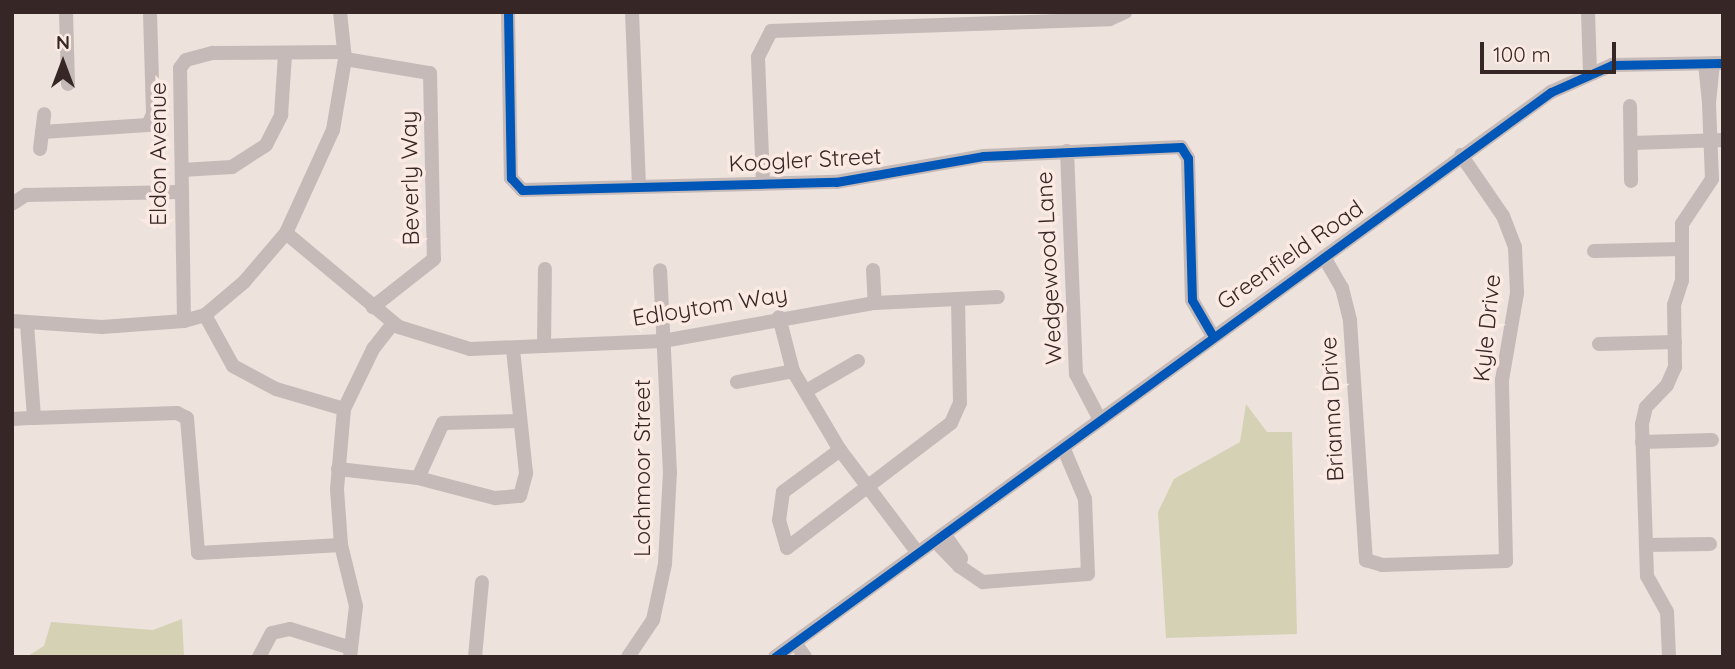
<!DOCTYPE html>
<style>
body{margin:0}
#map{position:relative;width:1735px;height:669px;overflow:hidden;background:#ede2dc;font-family:Quicksand,sans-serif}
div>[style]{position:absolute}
.green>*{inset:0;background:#d4d1b5}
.minor>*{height:14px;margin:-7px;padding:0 7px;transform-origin:7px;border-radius:7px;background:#c5bab7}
.cycleway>*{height:9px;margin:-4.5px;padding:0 4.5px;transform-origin:4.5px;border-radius:4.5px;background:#0057b8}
span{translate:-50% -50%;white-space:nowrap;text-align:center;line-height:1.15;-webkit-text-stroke:7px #fbeae3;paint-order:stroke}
.street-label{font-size:23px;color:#362625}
.frame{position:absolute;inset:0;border:14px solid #362625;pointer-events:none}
.north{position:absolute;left:28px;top:28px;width:70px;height:70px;-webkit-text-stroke:5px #fbeae3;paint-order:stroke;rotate:0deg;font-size:19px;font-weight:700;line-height:28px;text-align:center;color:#362625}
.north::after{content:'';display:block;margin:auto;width:24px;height:32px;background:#362625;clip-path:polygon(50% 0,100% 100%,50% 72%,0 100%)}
.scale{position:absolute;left:1480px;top:42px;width:136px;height:32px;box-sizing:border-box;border:4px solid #362625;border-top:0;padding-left:9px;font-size:21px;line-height:24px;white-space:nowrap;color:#362625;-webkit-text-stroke:5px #fbeae3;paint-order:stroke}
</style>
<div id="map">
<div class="green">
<i style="clip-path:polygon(1246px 404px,1267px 432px,1292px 432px,1297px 634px,1166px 638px,1158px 512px,1174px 479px,1240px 442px)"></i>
<i style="clip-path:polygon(182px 619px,184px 657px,26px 657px,44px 646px,51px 622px,153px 630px)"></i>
</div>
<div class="minor">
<i style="left:66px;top:12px;width:72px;rotate:88.4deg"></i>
<i style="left:508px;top:12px;width:166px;rotate:89deg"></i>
<i style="left:511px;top:178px;width:16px;rotate:47deg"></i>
<i style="left:522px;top:190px;width:314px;rotate:-1.5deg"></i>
<i style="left:836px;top:182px;width:149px;rotate:-10deg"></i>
<i style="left:983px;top:156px;width:198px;rotate:-2.6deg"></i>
<i style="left:1181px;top:147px;width:13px;rotate:58deg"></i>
<i style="left:1188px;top:158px;width:142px;rotate:88.4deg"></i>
<i style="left:1192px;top:300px;width:39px;rotate:60deg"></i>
<i style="left:632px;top:12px;width:174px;rotate:87.7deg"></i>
<i style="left:1588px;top:12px;width:59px;rotate:88.1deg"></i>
<i style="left:345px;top:59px;width:86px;rotate:9.4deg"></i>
<i style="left:430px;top:73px;width:186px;rotate:88.8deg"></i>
<i style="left:434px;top:259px;width:78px;rotate:141.8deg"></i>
<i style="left:1705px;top:64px;width:39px;rotate:84deg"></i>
<i style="left:1709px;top:103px;width:40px;rotate:-84.3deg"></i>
<i style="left:1630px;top:106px;width:75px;rotate:89.2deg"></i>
<i style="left:42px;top:132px;width:106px;rotate:-3.8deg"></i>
<i style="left:148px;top:125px;width:12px;rotate:-66deg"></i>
<i style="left:153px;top:114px;width:102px;rotate:-91.7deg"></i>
<i style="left:1632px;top:143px;width:91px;rotate:-1.9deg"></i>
<i style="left:40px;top:149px;width:35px;rotate:-83deg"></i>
<i style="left:1067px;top:151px;width:223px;rotate:87.7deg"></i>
<i style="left:1076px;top:374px;width:50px;rotate:62.4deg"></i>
<i style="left:182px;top:170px;width:50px;rotate:-3.4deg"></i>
<i style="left:232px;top:167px;width:40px;rotate:-32.9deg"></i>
<i style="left:266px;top:145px;width:34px;rotate:-63deg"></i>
<i style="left:281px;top:115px;width:61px;rotate:-86.2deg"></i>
<i style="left:763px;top:182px;width:125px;rotate:-92.3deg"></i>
<i style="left:758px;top:57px;width:29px;rotate:-63deg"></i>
<i style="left:771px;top:31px;width:339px;rotate:-2deg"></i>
<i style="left:1110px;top:19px;width:17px;rotate:-25deg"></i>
<i style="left:12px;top:204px;width:17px;rotate:-33deg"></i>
<i style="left:26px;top:195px;width:153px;rotate:-1.1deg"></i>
<i style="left:286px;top:233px;width:147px;rotate:39.8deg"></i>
<i style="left:399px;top:327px;width:74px;rotate:17.2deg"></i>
<i style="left:470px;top:349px;width:193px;rotate:-2.4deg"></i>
<i style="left:663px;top:341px;width:215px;rotate:-10.2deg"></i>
<i style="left:875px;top:303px;width:123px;rotate:-2.8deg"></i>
<i style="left:1594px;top:251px;width:88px;rotate:-1.3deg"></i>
<i style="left:1324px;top:257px;width:36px;rotate:60deg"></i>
<i style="left:1342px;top:288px;width:34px;rotate:76deg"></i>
<i style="left:1350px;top:321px;width:240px;rotate:86.2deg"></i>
<i style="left:1366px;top:560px;width:17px;rotate:17deg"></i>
<i style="left:1382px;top:565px;width:124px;rotate:-1.8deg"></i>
<i style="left:1506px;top:561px;width:181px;rotate:-91.3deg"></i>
<i style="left:1502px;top:380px;width:88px;rotate:-80.2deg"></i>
<i style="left:1517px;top:293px;width:46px;rotate:-92.5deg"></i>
<i style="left:1515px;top:247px;width:33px;rotate:-111deg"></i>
<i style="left:1503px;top:216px;width:74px;rotate:-124.5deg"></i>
<i style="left:873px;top:270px;width:33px;rotate:87deg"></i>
<i style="left:205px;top:315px;width:58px;rotate:61.2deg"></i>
<i style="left:233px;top:366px;width:49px;rotate:28.1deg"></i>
<i style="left:276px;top:389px;width:71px;rotate:16.4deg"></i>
<i style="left:779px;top:317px;width:56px;rotate:75.5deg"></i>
<i style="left:793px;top:371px;width:92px;rotate:59.3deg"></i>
<i style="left:840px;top:450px;width:129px;rotate:52.9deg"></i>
<i style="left:12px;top:321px;width:90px;rotate:3.8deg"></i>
<i style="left:102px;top:327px;width:82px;rotate:-4.2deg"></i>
<i style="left:184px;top:321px;width:22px;rotate:-16deg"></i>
<i style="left:205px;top:315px;width:51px;rotate:-40.2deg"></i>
<i style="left:244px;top:282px;width:65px;rotate:-49.4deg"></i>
<i style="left:286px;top:233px;width:113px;rotate:-65.5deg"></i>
<i style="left:333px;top:130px;width:72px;rotate:-80.4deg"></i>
<i style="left:345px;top:59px;width:47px;rotate:-96.1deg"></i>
<i style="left:184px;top:321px;width:253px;rotate:-90.9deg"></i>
<i style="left:180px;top:68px;width:10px;rotate:-53deg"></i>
<i style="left:186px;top:60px;width:28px;rotate:-15deg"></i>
<i style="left:213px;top:53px;width:128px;rotate:-0.4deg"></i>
<i style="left:27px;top:324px;width:94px;rotate:85.7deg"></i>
<i style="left:34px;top:418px;width:143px;rotate:-2deg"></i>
<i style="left:177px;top:413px;width:11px;rotate:27deg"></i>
<i style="left:187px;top:418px;width:135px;rotate:85.3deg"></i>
<i style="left:198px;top:553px;width:143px;rotate:-3.2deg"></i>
<i style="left:1599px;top:344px;width:76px;rotate:-1.5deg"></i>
<i style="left:544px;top:346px;width:77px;rotate:-89.3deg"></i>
<i style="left:737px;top:382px;width:57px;rotate:-11.1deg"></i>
<i style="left:806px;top:391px;width:60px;rotate:-30deg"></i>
<i style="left:12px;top:419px;width:22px;rotate:-3deg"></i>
<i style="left:1642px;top:442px;width:70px;rotate:-1.6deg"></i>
<i style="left:840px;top:450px;width:71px;rotate:143.6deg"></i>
<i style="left:783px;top:492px;width:28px;rotate:98deg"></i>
<i style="left:779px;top:520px;width:29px;rotate:74deg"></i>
<i style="left:787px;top:548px;width:206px;rotate:-37.3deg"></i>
<i style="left:951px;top:423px;width:22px;rotate:-66deg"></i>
<i style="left:960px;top:403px;width:104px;rotate:-91.1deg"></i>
<i style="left:338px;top:469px;width:81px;rotate:6.4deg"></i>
<i style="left:418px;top:478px;width:80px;rotate:14.6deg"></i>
<i style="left:495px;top:498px;width:25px;rotate:-5deg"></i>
<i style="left:520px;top:496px;width:24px;rotate:-75deg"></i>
<i style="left:526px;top:473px;width:125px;rotate:-96deg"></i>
<i style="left:418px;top:478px;width:60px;rotate:-65.6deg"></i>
<i style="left:443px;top:423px;width:74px;rotate:-1.5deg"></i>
<i style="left:935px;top:541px;width:35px;rotate:46deg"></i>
<i style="left:959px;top:566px;width:8px;rotate:-76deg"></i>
<i style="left:961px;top:558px;width:29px;rotate:-125deg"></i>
<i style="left:1646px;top:545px;width:64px;rotate:-0.9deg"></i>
<i style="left:959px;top:566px;width:29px;rotate:34deg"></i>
<i style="left:983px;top:582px;width:105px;rotate:-4.4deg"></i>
<i style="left:1088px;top:574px;width:75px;rotate:-92.3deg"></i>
<i style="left:1085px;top:499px;width:56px;rotate:-112.9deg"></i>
<i style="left:795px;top:643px;width:17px;rotate:54deg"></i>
<i style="left:259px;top:657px;width:27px;rotate:-62deg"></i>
<i style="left:272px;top:633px;width:18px;rotate:-13deg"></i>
<i style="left:290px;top:629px;width:64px;rotate:17.3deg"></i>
<i style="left:350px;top:657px;width:51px;rotate:-83.3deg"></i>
<i style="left:356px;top:606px;width:63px;rotate:-103.8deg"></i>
<i style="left:341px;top:545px;width:56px;rotate:-94.1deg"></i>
<i style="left:337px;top:489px;width:80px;rotate:-85deg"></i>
<i style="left:344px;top:409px;width:67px;rotate:-64.2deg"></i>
<i style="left:373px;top:349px;width:33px;rotate:-52deg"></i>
<i style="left:475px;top:657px;width:75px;rotate:-84.7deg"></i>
<i style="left:628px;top:657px;width:45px;rotate:-56deg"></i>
<i style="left:653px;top:620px;width:57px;rotate:-77.9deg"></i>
<i style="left:665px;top:564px;width:91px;rotate:-86.9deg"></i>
<i style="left:670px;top:473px;width:203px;rotate:-92.8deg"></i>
<i style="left:775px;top:657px;width:960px;rotate:-36.06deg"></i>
<i style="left:1551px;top:92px;width:67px;rotate:-23.9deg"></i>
<i style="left:1612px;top:65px;width:111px;rotate:-1deg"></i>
<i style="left:1669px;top:657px;width:45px;rotate:-92.5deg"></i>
<i style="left:1667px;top:612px;width:41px;rotate:-119.1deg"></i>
<i style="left:1647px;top:576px;width:152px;rotate:-91.9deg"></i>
<i style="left:1642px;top:424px;width:17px;rotate:-77deg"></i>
<i style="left:1646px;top:407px;width:30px;rotate:-46deg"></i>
<i style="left:1667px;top:385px;width:20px;rotate:-66deg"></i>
<i style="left:1675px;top:367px;width:62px;rotate:-90.9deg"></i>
<i style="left:1674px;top:305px;width:26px;rotate:-72deg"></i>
<i style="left:1682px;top:280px;width:56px;rotate:-90deg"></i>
<i style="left:1682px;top:224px;width:54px;rotate:-56.3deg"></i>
<i style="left:1712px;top:179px;width:76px;rotate:-92.3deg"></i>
</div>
<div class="cycleway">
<i style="left:508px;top:12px;width:166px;rotate:89deg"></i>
<i style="left:511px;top:178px;width:16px;rotate:47deg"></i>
<i style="left:522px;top:190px;width:314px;rotate:-1.5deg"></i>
<i style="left:836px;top:182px;width:149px;rotate:-10deg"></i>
<i style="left:983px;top:156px;width:198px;rotate:-2.6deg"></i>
<i style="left:1181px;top:147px;width:13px;rotate:58deg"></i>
<i style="left:1188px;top:158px;width:142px;rotate:88.4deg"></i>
<i style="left:1192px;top:300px;width:39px;rotate:60deg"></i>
<i style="left:775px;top:657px;width:960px;rotate:-36.06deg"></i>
<i style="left:1551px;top:92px;width:67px;rotate:-23.9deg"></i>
<i style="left:1612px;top:65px;width:111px;rotate:-1deg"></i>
</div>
<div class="street-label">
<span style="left:158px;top:154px;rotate:-90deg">Eldon Avenue</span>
<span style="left:805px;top:160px;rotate:-3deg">Koogler Street</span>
<span style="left:410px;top:178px;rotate:-91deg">Beverly Way</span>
<span style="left:1290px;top:255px;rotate:-35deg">Greenfield Road</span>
<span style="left:1049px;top:268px;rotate:-93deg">Wedgewood Lane</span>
<span style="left:710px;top:306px;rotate:-9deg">Edloytom Way</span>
<span style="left:1487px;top:328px;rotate:-84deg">Kyle Drive</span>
<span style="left:1332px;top:409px;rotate:-93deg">Brianna Drive</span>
<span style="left:642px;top:468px;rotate:-90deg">Lochmoor Street</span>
</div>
<div class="frame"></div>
<div class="north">N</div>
<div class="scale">100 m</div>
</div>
